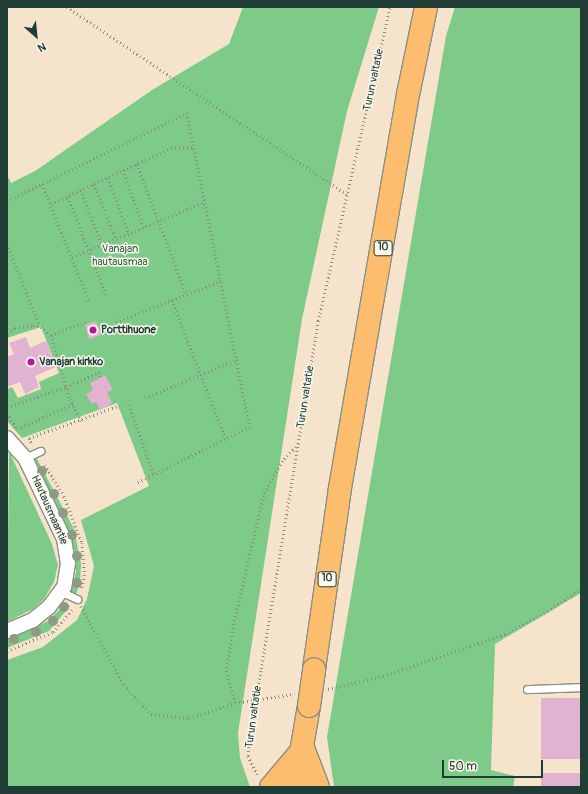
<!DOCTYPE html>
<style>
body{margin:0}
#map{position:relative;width:588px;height:794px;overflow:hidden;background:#f5e4cb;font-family:Pangolin,sans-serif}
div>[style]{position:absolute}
.green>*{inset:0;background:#7eca88}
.building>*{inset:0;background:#e2b2d1}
.path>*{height:2.5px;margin-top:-1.25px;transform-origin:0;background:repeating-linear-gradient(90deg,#8a9080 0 1px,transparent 0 4px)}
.roads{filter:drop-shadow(1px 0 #8a9080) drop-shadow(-1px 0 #8a9080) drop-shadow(0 1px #8a9080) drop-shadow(0 -1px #8a9080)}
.service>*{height:7px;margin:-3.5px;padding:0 3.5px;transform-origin:3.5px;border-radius:3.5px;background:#fff}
.minor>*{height:14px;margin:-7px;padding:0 7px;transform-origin:7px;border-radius:7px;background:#fff}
.trunk>*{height:22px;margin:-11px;padding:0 11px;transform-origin:11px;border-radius:11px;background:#fcbd6f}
.path-bridge>*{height:2.5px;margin-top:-1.25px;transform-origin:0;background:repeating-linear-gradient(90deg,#8a9080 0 1px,transparent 0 4px)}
.bridges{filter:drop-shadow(1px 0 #8a9080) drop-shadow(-1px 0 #8a9080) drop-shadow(0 1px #8a9080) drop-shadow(0 -1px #8a9080)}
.trunk-bridge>*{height:22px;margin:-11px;padding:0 11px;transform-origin:11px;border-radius:11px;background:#fcbd6f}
.trees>*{width:10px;height:10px;margin:-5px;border-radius:50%;background:#8c9b84}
.dots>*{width:11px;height:11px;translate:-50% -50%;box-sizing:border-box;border:2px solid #fbf7ec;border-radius:50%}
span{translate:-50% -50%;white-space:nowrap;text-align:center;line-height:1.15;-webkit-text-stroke:3px #fbf7ec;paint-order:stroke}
.shield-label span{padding:1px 3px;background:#fbf7ec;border:1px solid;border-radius:3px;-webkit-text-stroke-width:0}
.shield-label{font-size:10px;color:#1f3d34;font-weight:700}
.street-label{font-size:11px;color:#1f3d34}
.park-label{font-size:11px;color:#376049}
.poi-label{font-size:11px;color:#1f3d34;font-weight:700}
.left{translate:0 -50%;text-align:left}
.frame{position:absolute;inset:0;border:8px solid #1f3d34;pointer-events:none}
.north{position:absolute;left:16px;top:16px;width:40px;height:40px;-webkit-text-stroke:3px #fbf7ec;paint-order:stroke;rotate:153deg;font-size:11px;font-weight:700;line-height:16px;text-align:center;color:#1f3d34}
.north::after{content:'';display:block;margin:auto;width:14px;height:18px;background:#1f3d34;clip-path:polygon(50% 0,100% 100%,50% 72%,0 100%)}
.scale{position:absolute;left:442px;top:760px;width:101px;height:18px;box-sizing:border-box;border:2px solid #1f3d34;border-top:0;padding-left:5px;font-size:12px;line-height:14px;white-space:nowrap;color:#1f3d34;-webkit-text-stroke:3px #fbf7ec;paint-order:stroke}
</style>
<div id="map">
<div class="green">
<i style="clip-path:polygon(243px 7px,379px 7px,347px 111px,302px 319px,238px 733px,240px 758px,250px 787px,7px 787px,7px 660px,43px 647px,77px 620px,87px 599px,94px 566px,81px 520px,149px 486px,117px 403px,22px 438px,7px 421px,7px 389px,12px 387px,18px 398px,41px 389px,39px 382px,59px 373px,41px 327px,7px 338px,7px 175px,11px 183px,35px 171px,152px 90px,229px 44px)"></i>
<i style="clip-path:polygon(455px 7px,581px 7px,581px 593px,495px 644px,491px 770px,515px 776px,513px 787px,334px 787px,327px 737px,446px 36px)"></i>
<i style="clip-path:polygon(9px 451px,52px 544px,58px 565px,54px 582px,44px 599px,33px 609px,7px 622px)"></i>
<i style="clip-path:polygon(36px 457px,74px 529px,81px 564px,80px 583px,76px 594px,71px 592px,76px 572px,74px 548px,64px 520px,32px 459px)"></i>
<i style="clip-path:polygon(65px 604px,70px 606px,49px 631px,7px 648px,7px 639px,48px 621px)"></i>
</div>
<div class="building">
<i style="clip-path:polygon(96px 321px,101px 335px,89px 339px,85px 325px)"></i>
<i style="clip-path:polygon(26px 337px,30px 348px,46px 341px,56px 367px,35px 376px,39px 387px,25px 394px,20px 382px,7px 387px,7px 357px,14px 354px,9px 343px)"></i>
<i style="clip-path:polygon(105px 375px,113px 390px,107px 392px,112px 403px,100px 410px,96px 402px,92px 404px,86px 394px,93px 390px,90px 383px)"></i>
<i style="clip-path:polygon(541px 698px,581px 698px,581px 759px,541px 759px)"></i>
<i style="clip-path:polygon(541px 773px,581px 773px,581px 787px,541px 787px)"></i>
</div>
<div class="path">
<i style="left:67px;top:7px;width:338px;rotate:33.8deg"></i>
<i style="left:137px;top:164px;width:139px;rotate:69.3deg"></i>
<i style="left:123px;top:170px;width:62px;rotate:70.1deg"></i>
<i style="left:108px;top:178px;width:60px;rotate:69.4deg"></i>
<i style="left:42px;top:184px;width:128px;rotate:68deg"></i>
<i style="left:94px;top:184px;width:59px;rotate:68.2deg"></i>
<i style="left:81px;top:190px;width:59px;rotate:69.1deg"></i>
<i style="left:68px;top:197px;width:107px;rotate:68.7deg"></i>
<i style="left:7px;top:201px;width:200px;rotate:-26.1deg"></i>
<i style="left:187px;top:113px;width:320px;rotate:78.7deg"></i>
<i style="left:250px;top:427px;width:126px;rotate:153.6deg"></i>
<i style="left:51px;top:204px;width:132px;rotate:-25deg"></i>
<i style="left:171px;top:148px;width:23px;rotate:-2deg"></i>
<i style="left:7px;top:244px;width:88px;rotate:68.1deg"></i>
<i style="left:72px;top:257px;width:144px;rotate:-22.5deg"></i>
<i style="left:172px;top:300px;width:149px;rotate:68.8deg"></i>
<i style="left:116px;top:322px;width:113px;rotate:-21.3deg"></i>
<i style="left:7px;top:333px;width:9px;rotate:-32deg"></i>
<i style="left:15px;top:328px;width:18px;rotate:-9deg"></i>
<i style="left:33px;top:325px;width:8px;rotate:14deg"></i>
<i style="left:41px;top:327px;width:13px;rotate:39deg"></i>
<i style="left:51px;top:335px;width:67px;rotate:73.5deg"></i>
<i style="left:70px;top:399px;width:25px;rotate:63deg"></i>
<i style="left:51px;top:335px;width:39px;rotate:-21deg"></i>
<i style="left:145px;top:398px;width:101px;rotate:-22.8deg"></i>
<i style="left:129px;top:405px;width:74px;rotate:70.3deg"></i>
<i style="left:7px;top:407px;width:62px;rotate:-18.7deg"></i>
<i style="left:66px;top:387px;width:36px;rotate:-24deg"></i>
<i style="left:99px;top:372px;width:5px;rotate:68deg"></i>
<i style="left:7px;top:413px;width:19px;rotate:58deg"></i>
<i style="left:17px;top:429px;width:61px;rotate:-24.1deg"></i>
<i style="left:29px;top:438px;width:7px;rotate:63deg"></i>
<i style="left:29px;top:438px;width:95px;rotate:-19.8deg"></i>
<i style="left:45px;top:465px;width:36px;rotate:58deg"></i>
<i style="left:64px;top:496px;width:50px;rotate:69deg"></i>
<i style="left:82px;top:543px;width:32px;rotate:85deg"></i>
<i style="left:85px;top:575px;width:16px;rotate:104deg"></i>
<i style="left:81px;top:606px;width:90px;rotate:61.4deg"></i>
<i style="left:124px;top:685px;width:40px;rotate:47deg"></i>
<i style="left:151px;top:714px;width:38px;rotate:6deg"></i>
<i style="left:189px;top:718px;width:48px;rotate:-18.1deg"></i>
<i style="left:235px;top:703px;width:60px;rotate:-8.7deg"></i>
<i style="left:7px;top:651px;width:50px;rotate:-22.4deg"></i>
<i style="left:53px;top:632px;width:31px;rotate:-50deg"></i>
<i style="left:261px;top:669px;width:353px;rotate:-80.7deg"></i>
<i style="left:318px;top:321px;width:322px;rotate:-77.1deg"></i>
<i style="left:328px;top:689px;width:57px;rotate:-13.3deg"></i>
<i style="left:383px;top:676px;width:129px;rotate:-19deg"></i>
<i style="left:505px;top:634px;width:52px;rotate:-28.5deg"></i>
<i style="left:551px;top:609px;width:36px;rotate:-34deg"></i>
<i style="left:235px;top:703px;width:32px;rotate:-106deg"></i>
<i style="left:226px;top:672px;width:52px;rotate:-81.1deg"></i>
<i style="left:234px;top:621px;width:131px;rotate:-76.8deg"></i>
<i style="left:264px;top:493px;width:39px;rotate:-60deg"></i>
<i style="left:284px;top:459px;width:21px;rotate:-47deg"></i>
<i style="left:255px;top:703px;width:53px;rotate:97.5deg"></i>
<i style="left:248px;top:756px;width:22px;rotate:63deg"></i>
</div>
<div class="roads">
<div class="service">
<i style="left:25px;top:458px;width:17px;rotate:-25deg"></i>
<i style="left:62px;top:592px;width:17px;rotate:25deg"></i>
<i style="left:527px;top:689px;width:54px;rotate:-2.1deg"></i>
</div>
<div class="minor">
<i style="left:7px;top:438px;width:27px;rotate:48deg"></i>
<i style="left:25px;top:458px;width:37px;rotate:64deg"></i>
<i style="left:41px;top:491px;width:53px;rotate:64.4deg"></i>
<i style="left:64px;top:539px;width:24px;rotate:81deg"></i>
<i style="left:68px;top:563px;width:24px;rotate:99deg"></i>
<i style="left:64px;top:587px;width:25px;rotate:127deg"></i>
<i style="left:49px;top:607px;width:21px;rotate:141deg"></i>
<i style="left:33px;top:620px;width:28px;rotate:157deg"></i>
</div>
<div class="trunk">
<i style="left:314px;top:669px;width:183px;rotate:-81.8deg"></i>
<i style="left:340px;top:488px;width:404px;rotate:-80.2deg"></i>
<i style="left:409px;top:90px;width:85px;rotate:-78.4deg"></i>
<i style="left:303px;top:748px;width:42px;rotate:69deg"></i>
<i style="left:271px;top:787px;width:43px;rotate:-49.7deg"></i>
<i style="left:295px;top:787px;width:82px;rotate:-80.2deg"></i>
</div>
</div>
<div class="path-bridge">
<i style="left:255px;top:703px;width:35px;rotate:-80deg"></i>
</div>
<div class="bridges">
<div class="trunk-bridge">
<i style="left:309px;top:706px;width:37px;rotate:-82deg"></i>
</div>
</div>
<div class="trees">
<i style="left:42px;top:471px"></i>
<i style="left:54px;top:494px"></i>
<i style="left:63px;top:513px"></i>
<i style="left:72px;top:535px"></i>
<i style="left:77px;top:556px"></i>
<i style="left:77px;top:583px"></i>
<i style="left:64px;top:607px"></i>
<i style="left:53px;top:621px"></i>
<i style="left:36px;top:632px"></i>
<i style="left:14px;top:639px"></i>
</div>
<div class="dots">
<i style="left:93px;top:330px;background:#b5179e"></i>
<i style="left:31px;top:362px;background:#b5179e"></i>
</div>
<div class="shield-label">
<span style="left:383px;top:248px">10</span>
<span style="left:327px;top:579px">10</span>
</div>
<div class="street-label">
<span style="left:374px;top:80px;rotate:-78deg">Turun valtatie</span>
<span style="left:306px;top:397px;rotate:-81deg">Turun valtatie</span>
<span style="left:49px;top:510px;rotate:66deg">Hautausmaantie</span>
<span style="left:254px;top:717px;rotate:-82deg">Turun valtatie</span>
</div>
<div class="park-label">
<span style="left:120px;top:256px">Vanajan<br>hautausmaa</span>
</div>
<div class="poi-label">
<span class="left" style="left:101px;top:330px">Porttihuone</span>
<span class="left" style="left:39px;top:362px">Vanajan kirkko</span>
</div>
<div class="frame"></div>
<div class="north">N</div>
<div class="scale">50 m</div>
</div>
